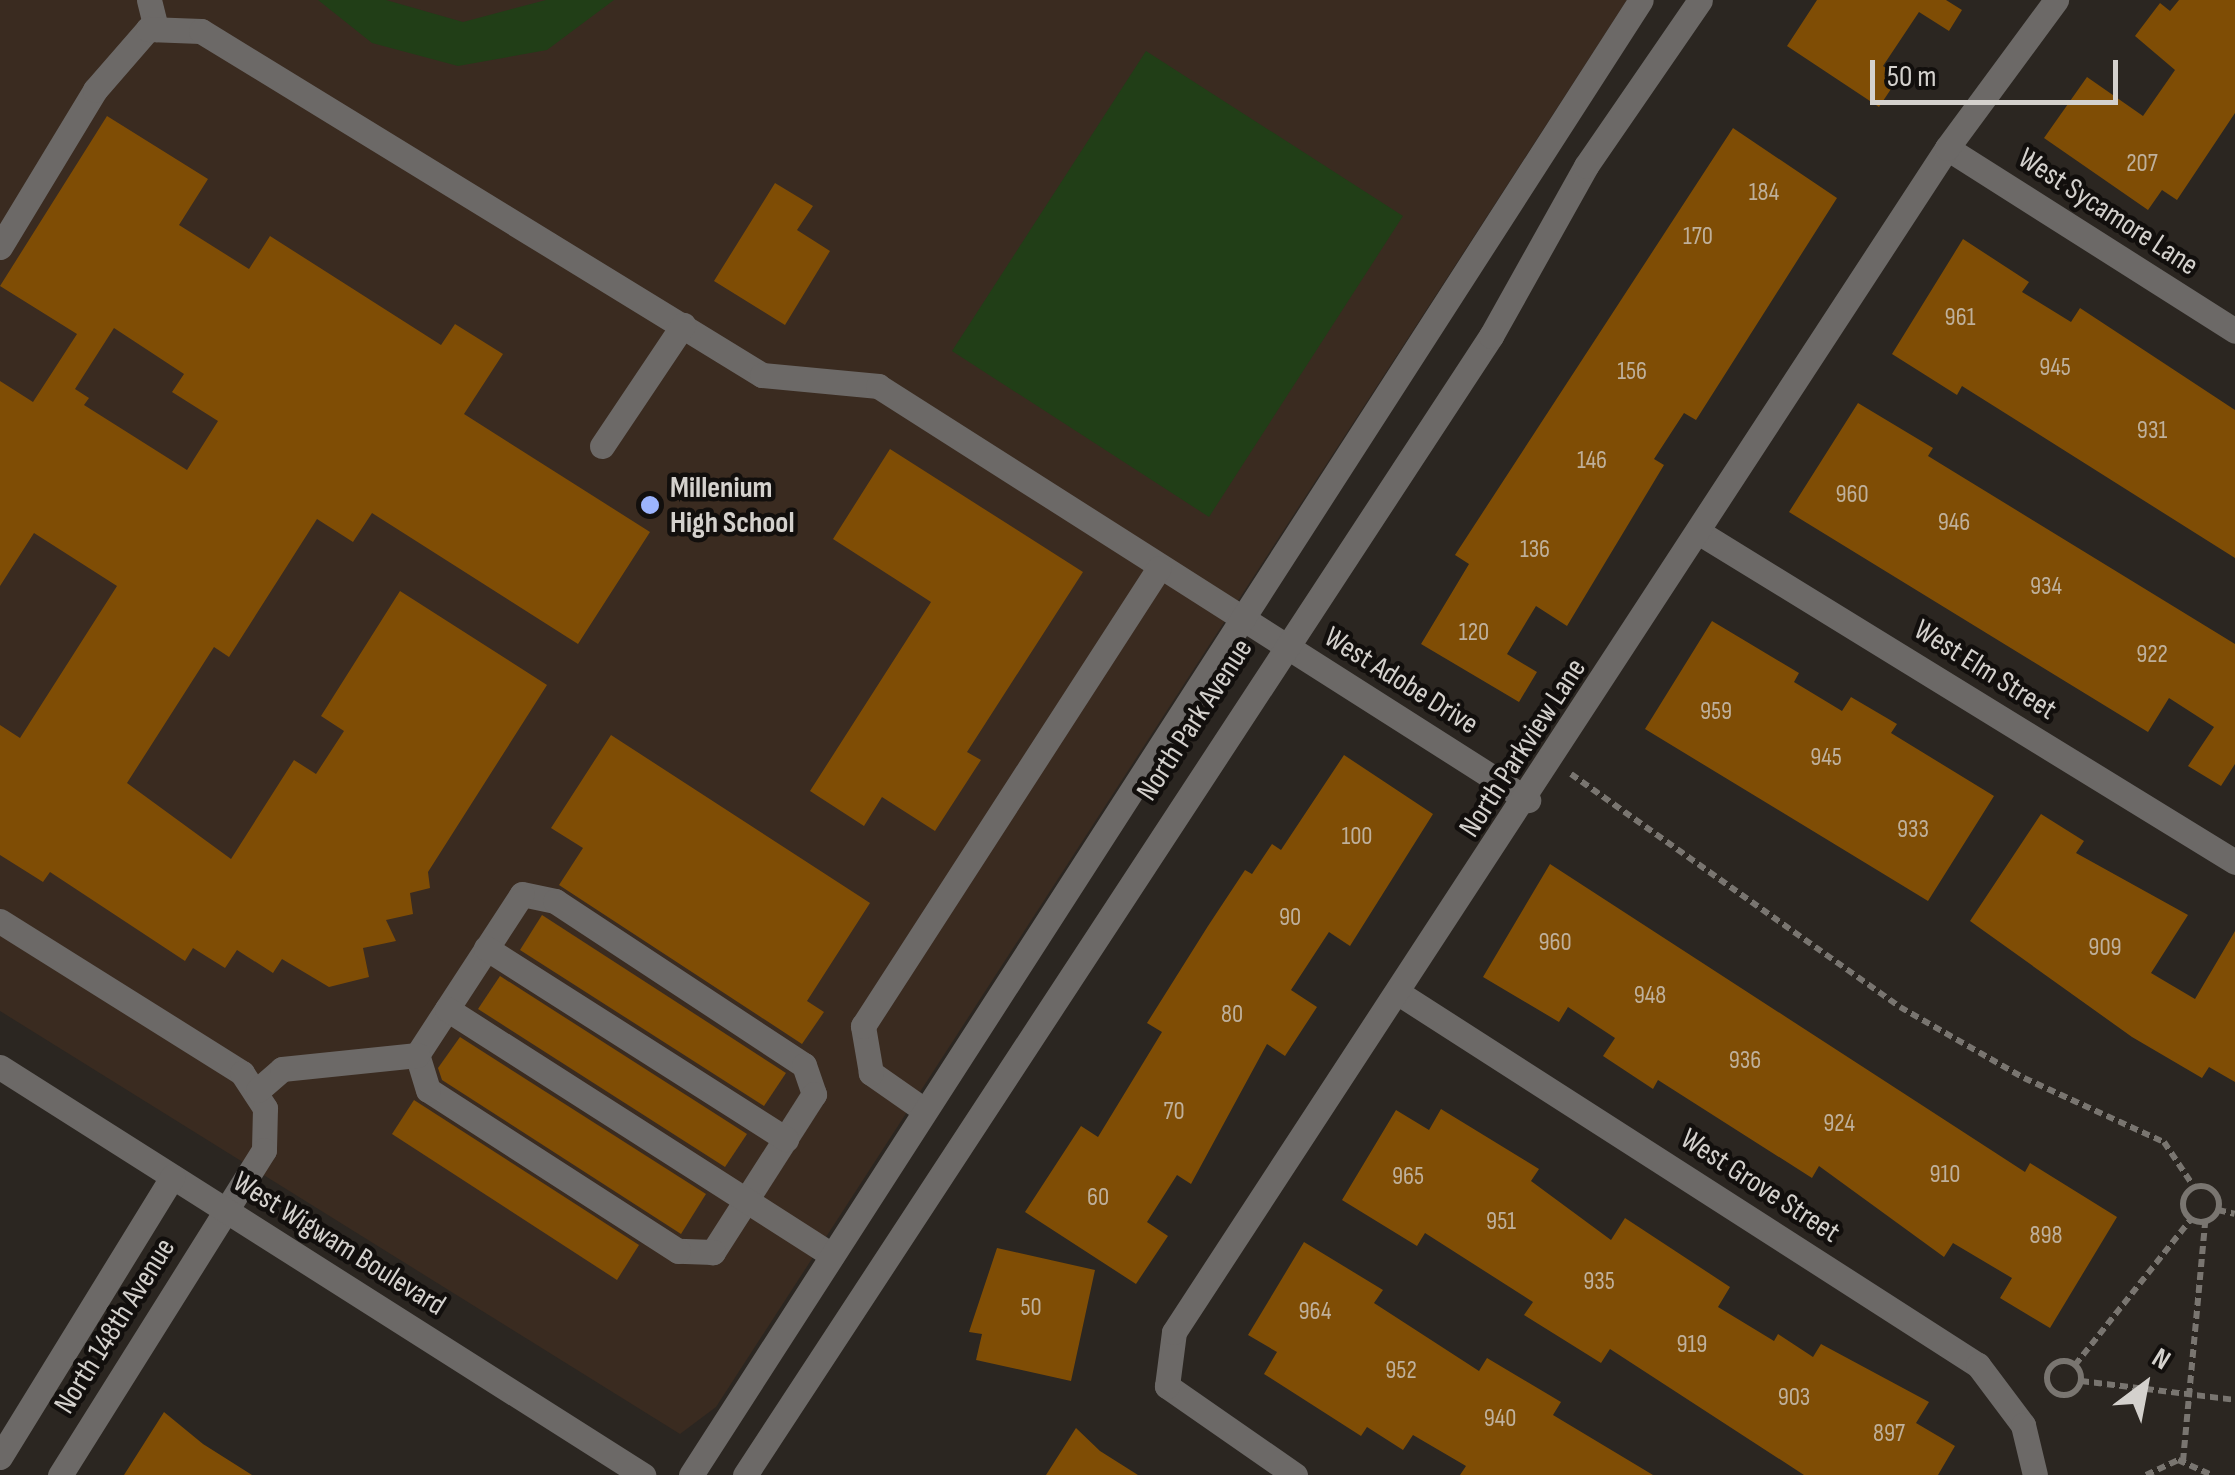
<!DOCTYPE html>
<style>
body{margin:0}
#map{position:relative;width:2235px;height:1475px;overflow:hidden;background:#2b2621;font-family:"Sofia Sans Condensed",sans-serif}
div>[style]{position:absolute}
.education>*{inset:0;background:#3a2b20}
.green>*{inset:0;background:#213e17}
.building>*{inset:0;background:#7f4d05}
.path>*{height:6px;margin-top:-3px;transform-origin:0;background:repeating-linear-gradient(90deg,#797570 0 8px,transparent 0 13px)}
.path>.ring{margin:-3px;padding:0;box-sizing:content-box;background:none;border:6px solid #797570;border-radius:50%}
.minor>*{height:25px;margin:-12.5px;padding:0 12.5px;transform-origin:12.5px;border-radius:12.5px;background:#6c6967}
.dots>*{width:28px;height:28px;translate:-50% -50%;box-sizing:border-box;border:5px solid #120f0d;border-radius:50%}
span{translate:-50% -50%;white-space:nowrap;text-align:center;line-height:1.15;-webkit-text-stroke:9px #120f0d;paint-order:stroke}
.number-label{font-size:25px;color:#bfb09b}
.number-label span{-webkit-text-stroke-width:0}
.street-label{font-size:30px;color:#d4d1cd}
.poi-label{font-size:30px;color:#d4d1cd;font-weight:700}
.left{translate:0 -50%;text-align:left}
.north{position:absolute;left:2095px;top:1335px;width:100px;height:100px;-webkit-text-stroke:8px #120f0d;paint-order:stroke;rotate:32deg;font-size:28px;font-weight:700;line-height:40px;text-align:center;color:#d4d1cd}
.north::after{content:'';display:block;margin:auto;width:35px;height:45px;background:#d4d1cd;clip-path:polygon(50% 0,100% 100%,50% 72%,0 100%)}
.scale{position:absolute;left:1870px;top:60px;width:248px;height:45px;box-sizing:border-box;border:5px solid #d4d1cd;border-top:0;padding-left:12px;font-size:30px;line-height:35px;white-space:nowrap;color:#d4d1cd;-webkit-text-stroke:8px #120f0d;paint-order:stroke}
</style>
<div id="map">
<div class="education">
<i style="clip-path:polygon(0 0,1627px 0,716px 1407px,680px 1434px,0 1011px)"></i>
</div>
<div class="green">
<i style="clip-path:polygon(318px 0,386px 0,463px 22px,546px 0,614px 0,547px 50px,458px 66px,372px 43px)"></i>
<i style="clip-path:polygon(1146px 51px,1403px 216px,1209px 517px,952px 351px)"></i>
</div>
<div class="building">
<i style="clip-path:polygon(1817px 0,1946px 0,1962px 10px,1949px 31px,1919px 12px,1883px 66px,1899px 77px,1879px 107px,1787px 46px)"></i>
<i style="clip-path:polygon(2179px 0,2235px 0,2235px 113px,2177px 200px,2162px 190px,2148px 210px,2044px 138px,2087px 77px,2143px 116px,2175px 70px,2135px 36px,2160px 3px,2170px 11px)"></i>
<i style="clip-path:polygon(evenodd,107px 116px,208px 179px,179px 225px,249px 269px,270px 236px,441px 345px,455px 324px,503px 354px,464px 414px,650px 532px,578px 644px,372px 513px,353px 542px,317px 519px,229px 657px,214px 647px,127px 783px,231px 859px,294px 760px,316px 774px,344px 731px,321px 716px,400px 591px,547px 685px,428px 872px,430px 888px,410px 893px,413px 914px,386px 920px,396px 941px,363px 948px,369px 977px,329px 987px,282px 959px,273px 973px,237px 950px,225px 968px,193px 948px,185px 961px,50px 872px,43px 882px,0 855px,0 725px,20px 738px,117px 586px,34px 533px,0 586px,0 381px,33px 402px,77px 334px,0 286px,107px 116px,114px 328px,184px 374px,172px 392px,218px 421px,187px 470px,84px 405px,89px 398px,75px 389px,114px 328px)"></i>
<i style="clip-path:polygon(1733px 128px,1837px 198px,1696px 420px,1684px 413px,1654px 459px,1664px 465px,1567px 626px,1536px 606px,1507px 654px,1537px 672px,1519px 702px,1421px 644px,1469px 564px,1455px 555px)"></i>
<i style="clip-path:polygon(775px 183px,813px 206px,797px 230px,830px 251px,785px 325px,714px 281px)"></i>
<i style="clip-path:polygon(1963px 239px,2029px 282px,2022px 292px,2071px 322px,2080px 308px,2235px 410px,2235px 558px,1962px 386px,1957px 395px,1892px 354px)"></i>
<i style="clip-path:polygon(1858px 403px,1933px 448px,1928px 456px,2235px 644px,2235px 764px,2221px 786px,2188px 766px,2214px 727px,2169px 698px,2148px 732px,1789px 512px)"></i>
<i style="clip-path:polygon(890px 449px,1083px 572px,967px 752px,981px 760px,935px 831px,882px 797px,864px 826px,810px 791px,931px 602px,833px 539px)"></i>
<i style="clip-path:polygon(1712px 621px,1799px 673px,1794px 682px,1842px 711px,1851px 697px,1897px 724px,1891px 733px,1994px 796px,1928px 901px,1645px 729px)"></i>
<i style="clip-path:polygon(611px 735px,870px 903px,807px 1001px,824px 1012px,802px 1044px,559px 885px,583px 848px,551px 828px)"></i>
<i style="clip-path:polygon(1344px 755px,1433px 814px,1350px 946px,1329px 932px,1291px 990px,1317px 1007px,1285px 1056px,1267px 1044px,1191px 1184px,1177px 1175px,1147px 1222px,1168px 1236px,1136px 1284px,1025px 1212px,1081px 1126px,1098px 1137px,1162px 1032px,1147px 1023px,1208px 926px,1245px 870px,1252px 874px,1272px 844px,1281px 850px)"></i>
<i style="clip-path:polygon(2041px 814px,2084px 841px,2076px 853px,2188px 915px,2151px 973px,2195px 999px,2235px 931px,2235px 1082px,2209px 1067px,2202px 1078px,2132px 1037px,1970px 921px)"></i>
<i style="clip-path:polygon(1550px 864px,2025px 1172px,2030px 1163px,2117px 1217px,2050px 1328px,2000px 1298px,2012px 1278px,1953px 1243px,1944px 1257px,1819px 1166px,1812px 1178px,1658px 1080px,1653px 1089px,1603px 1056px,1615px 1038px,1568px 1007px,1559px 1022px,1483px 977px)"></i>
<i style="clip-path:polygon(542px 915px,786px 1073px,764px 1106px,520px 950px)"></i>
<i style="clip-path:polygon(500px 976px,747px 1134px,725px 1167px,478px 1009px)"></i>
<i style="clip-path:polygon(460px 1037px,706px 1194px,681px 1234px,442px 1080px,438px 1068px)"></i>
<i style="clip-path:polygon(414px 1100px,639px 1245px,617px 1280px,392px 1134px)"></i>
<i style="clip-path:polygon(1441px 1109px,1539px 1169px,1531px 1181px,1611px 1240px,1625px 1218px,1730px 1287px,1718px 1307px,1774px 1341px,1778px 1334px,1813px 1357px,1821px 1344px,1929px 1402px,1916px 1423px,1955px 1446px,1938px 1475px,1804px 1475px,1610px 1349px,1601px 1363px,1524px 1315px,1533px 1302px,1425px 1233px,1417px 1246px,1342px 1200px,1396px 1110px,1429px 1130px)"></i>
<i style="clip-path:polygon(1304px 1242px,1383px 1290px,1374px 1303px,1479px 1371px,1487px 1358px,1561px 1402px,1553px 1415px,1653px 1475px,1460px 1475px,1466px 1466px,1413px 1435px,1403px 1450px,1367px 1427px,1361px 1436px,1264px 1374px,1277px 1352px,1248px 1335px)"></i>
<i style="clip-path:polygon(997px 1248px,1095px 1270px,1071px 1381px,976px 1360px,982px 1334px,969px 1332px)"></i>
<i style="clip-path:polygon(164px 1412px,203px 1444px,252px 1475px,124px 1475px)"></i>
<i style="clip-path:polygon(1076px 1428px,1100px 1451px,1138px 1475px,1046px 1475px)"></i>
</div>
<div class="path">
<i style="left:1571px;top:774px;width:403px;rotate:35.3deg"></i>
<i style="left:1900px;top:1007px;width:143px;rotate:29.8deg"></i>
<i style="left:2024px;top:1078px;width:154px;rotate:24.6deg"></i>
<i style="left:2164px;top:1142px;width:54px;rotate:56.3deg"></i>
<i class="ring" style="left:2183px;top:1186px;width:30px;height:30px"></i>
<i style="left:2218px;top:1210px;width:17px;rotate:13deg"></i>
<i class="ring" style="left:2047px;top:1361px;width:28px;height:28px"></i>
<i style="left:2075px;top:1365px;width:186px;rotate:-51.5deg"></i>
<i style="left:2081px;top:1381px;width:155px;rotate:7deg"></i>
<i style="left:2183px;top:1461px;width:240px;rotate:-84.7deg"></i>
<i style="left:2146px;top:1475px;width:35px;rotate:-25deg"></i>
<i style="left:2178px;top:1460px;width:37px;rotate:24deg"></i>
</div>
<div class="minor">
<i style="left:149px;top:0;width:30px;rotate:76deg"></i>
<i style="left:1947px;top:148px;width:341px;rotate:32.4deg"></i>
<i style="left:0;top:247px;width:184px;rotate:-58.8deg"></i>
<i style="left:95px;top:90px;width:81px;rotate:-49deg"></i>
<i style="left:148px;top:29px;width:53px;rotate:2.2deg"></i>
<i style="left:201px;top:31px;width:658px;rotate:31.52deg"></i>
<i style="left:762px;top:375px;width:117px;rotate:5.4deg"></i>
<i style="left:878px;top:386px;width:771px;rotate:32.49deg"></i>
<i style="left:602px;top:446px;width:146px;rotate:-56.2deg"></i>
<i style="left:1700px;top:533px;width:628px;rotate:31.59deg"></i>
<i style="left:522px;top:894px;width:34px;rotate:12deg"></i>
<i style="left:555px;top:901px;width:298px;rotate:33.4deg"></i>
<i style="left:804px;top:1065px;width:31px;rotate:71deg"></i>
<i style="left:814px;top:1094px;width:188px;rotate:122.6deg"></i>
<i style="left:713px;top:1252px;width:35px;rotate:-178deg"></i>
<i style="left:678px;top:1251px;width:297px;rotate:-147.2deg"></i>
<i style="left:428px;top:1090px;width:37px;rotate:-107deg"></i>
<i style="left:417px;top:1055px;width:192px;rotate:-56.9deg"></i>
<i style="left:0;top:921px;width:286px;rotate:32.1deg"></i>
<i style="left:242px;top:1073px;width:42px;rotate:56.7deg"></i>
<i style="left:265px;top:1108px;width:42px;rotate:91.4deg"></i>
<i style="left:264px;top:1150px;width:384px;rotate:122.1deg"></i>
<i style="left:486px;top:948px;width:356px;rotate:32.5deg"></i>
<i style="left:1400px;top:994px;width:687px;rotate:32.7deg"></i>
<i style="left:1978px;top:1365px;width:75px;rotate:53.1deg"></i>
<i style="left:2023px;top:1425px;width:51px;rotate:76.5deg"></i>
<i style="left:447px;top:1009px;width:457px;rotate:32.6deg"></i>
<i style="left:0;top:1067px;width:762px;rotate:32.4deg"></i>
<i style="left:258px;top:1090px;width:32px;rotate:-41deg"></i>
<i style="left:282px;top:1069px;width:136px;rotate:-5.9deg"></i>
<i style="left:924px;top:1110px;width:65px;rotate:-145.1deg"></i>
<i style="left:871px;top:1073px;width:48px;rotate:-99.7deg"></i>
<i style="left:863px;top:1026px;width:545px;rotate:-57.13deg"></i>
<i style="left:0;top:1457px;width:329px;rotate:-58.4deg"></i>
<i style="left:691px;top:1475px;width:1754px;rotate:-57.22deg"></i>
<i style="left:745px;top:1475px;width:1362px;rotate:-56.78deg"></i>
<i style="left:1491px;top:336px;width:195px;rotate:-60.8deg"></i>
<i style="left:1586px;top:166px;width:201px;rotate:-55.5deg"></i>
<i style="left:1295px;top:1475px;width:156px;rotate:-145.2deg"></i>
<i style="left:1167px;top:1386px;width:54px;rotate:-82.6deg"></i>
<i style="left:1174px;top:1332px;width:1414px;rotate:-56.86deg"></i>
<i style="left:1947px;top:148px;width:184px;rotate:-53.6deg"></i>
</div>
<div class="dots">
<i style="left:650px;top:505px;background:#9cb4fd"></i>
</div>
<div class="number-label">
<span style="left:2142px;top:164px">207</span>
<span style="left:1764px;top:193px">184</span>
<span style="left:1698px;top:237px">170</span>
<span style="left:1960px;top:318px">961</span>
<span style="left:2055px;top:368px">945</span>
<span style="left:1632px;top:372px">156</span>
<span style="left:2152px;top:431px">931</span>
<span style="left:1592px;top:461px">146</span>
<span style="left:1852px;top:495px">960</span>
<span style="left:1954px;top:523px">946</span>
<span style="left:1535px;top:550px">136</span>
<span style="left:2046px;top:587px">934</span>
<span style="left:1474px;top:633px">120</span>
<span style="left:2152px;top:655px">922</span>
<span style="left:1716px;top:712px">959</span>
<span style="left:1826px;top:758px">945</span>
<span style="left:1913px;top:830px">933</span>
<span style="left:1357px;top:837px">100</span>
<span style="left:1290px;top:918px">90</span>
<span style="left:1555px;top:943px">960</span>
<span style="left:2105px;top:948px">909</span>
<span style="left:1650px;top:996px">948</span>
<span style="left:1232px;top:1015px">80</span>
<span style="left:1745px;top:1061px">936</span>
<span style="left:1174px;top:1112px">70</span>
<span style="left:1839px;top:1124px">924</span>
<span style="left:1945px;top:1175px">910</span>
<span style="left:1408px;top:1177px">965</span>
<span style="left:1098px;top:1198px">60</span>
<span style="left:1501px;top:1222px">951</span>
<span style="left:2046px;top:1236px">898</span>
<span style="left:1599px;top:1282px">935</span>
<span style="left:1031px;top:1308px">50</span>
<span style="left:1315px;top:1312px">964</span>
<span style="left:1692px;top:1345px">919</span>
<span style="left:1401px;top:1371px">952</span>
<span style="left:1794px;top:1398px">903</span>
<span style="left:1500px;top:1419px">940</span>
<span style="left:1889px;top:1434px">897</span>
</div>
<div class="street-label">
<span style="left:2108px;top:212px;rotate:33deg">West Sycamore Lane</span>
<span style="left:1985px;top:670px;rotate:32deg">West Elm Street</span>
<span style="left:1401px;top:681px;rotate:32deg">West Adobe Drive</span>
<span style="left:1195px;top:720px;rotate:-57deg">North Park Avenue</span>
<span style="left:1523px;top:748px;rotate:-57deg">North Parkview Lane</span>
<span style="left:1760px;top:1186px;rotate:33deg">West Grove Street</span>
<span style="left:339px;top:1244px;rotate:32deg">West Wigwam Boulevard</span>
<span style="left:115px;top:1326px;rotate:-58deg">North 148th Avenue</span>
</div>
<div class="poi-label">
<span class="left" style="left:670px;top:505px">Millenium<br>High School</span>
</div>
<div class="north">N</div>
<div class="scale">50 m</div>
</div>
